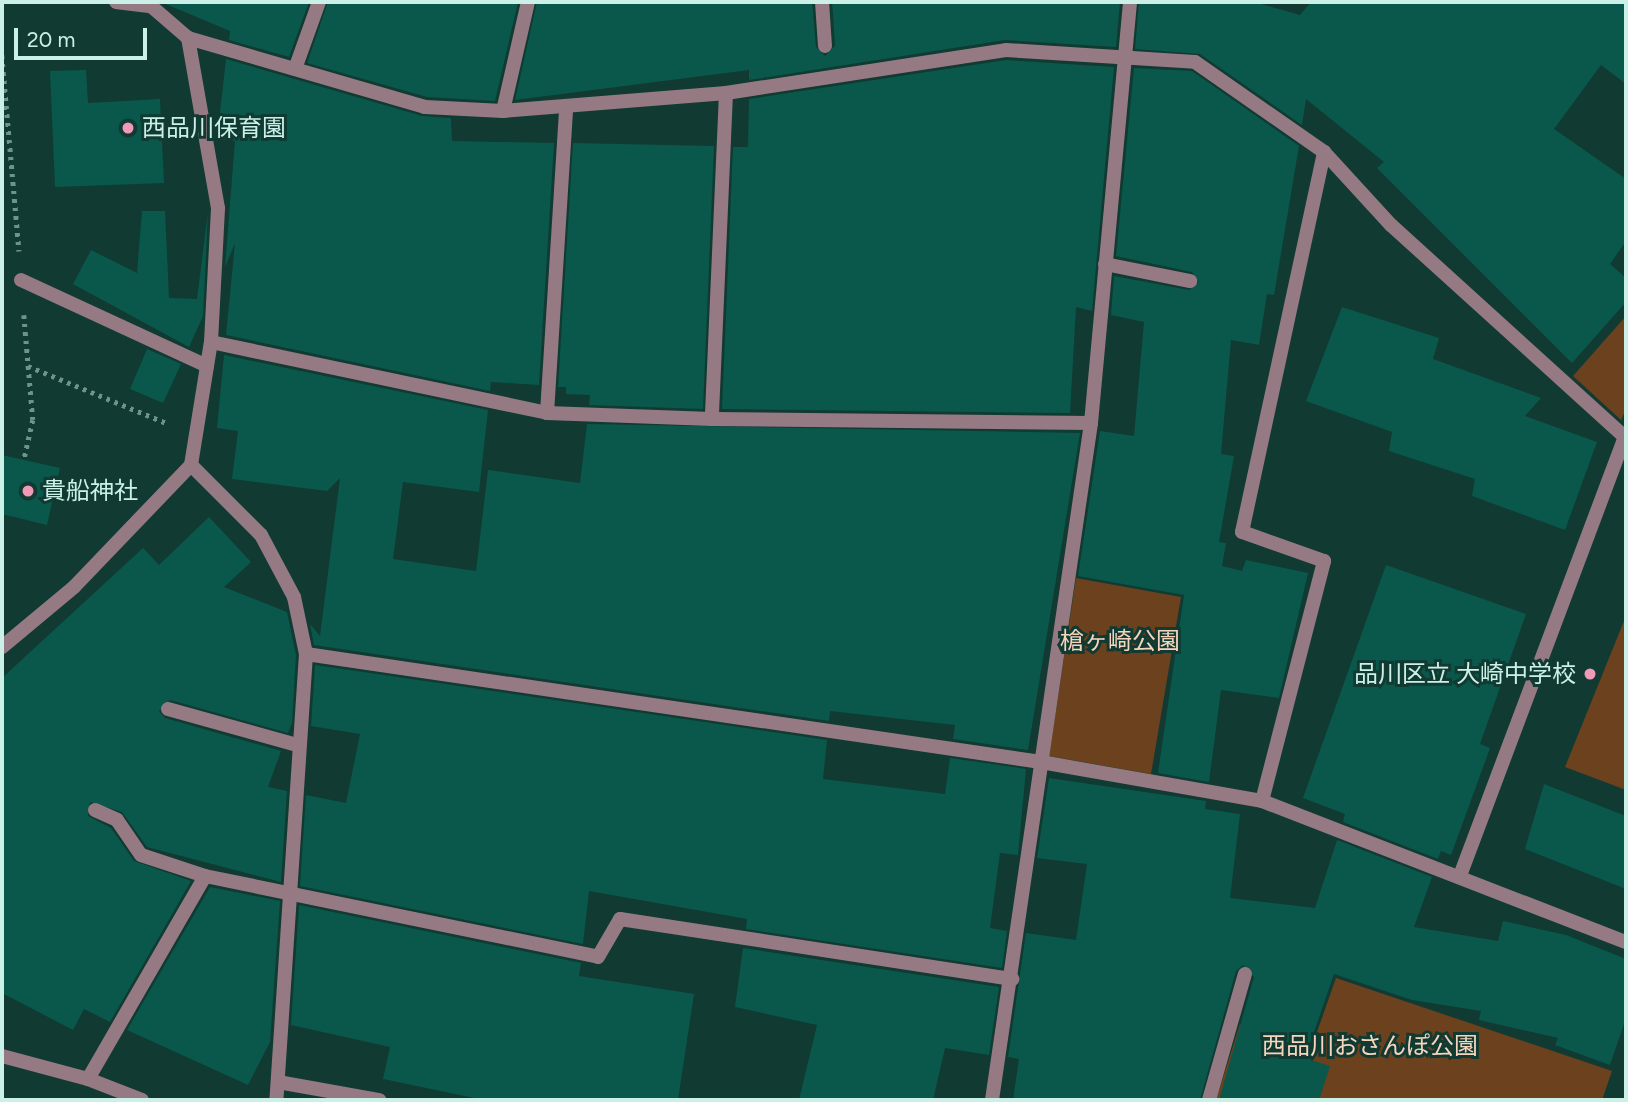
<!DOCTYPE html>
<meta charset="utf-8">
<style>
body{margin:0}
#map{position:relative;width:1628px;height:1102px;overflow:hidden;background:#113a32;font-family:Figtree,"Noto Sans JP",sans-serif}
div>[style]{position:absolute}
.green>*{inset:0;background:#6c411e}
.building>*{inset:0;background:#09584b}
.path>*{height:4.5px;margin-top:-2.25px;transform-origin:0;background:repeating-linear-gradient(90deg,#6d948c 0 3.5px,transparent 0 8.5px)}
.lane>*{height:14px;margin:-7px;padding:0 7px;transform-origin:7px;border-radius:7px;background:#967a83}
.street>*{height:14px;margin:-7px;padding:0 7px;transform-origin:7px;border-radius:7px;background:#967a83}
.dots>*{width:19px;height:19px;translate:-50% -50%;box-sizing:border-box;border:4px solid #113a32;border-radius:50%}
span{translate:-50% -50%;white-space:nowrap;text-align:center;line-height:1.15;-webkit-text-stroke:6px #113a32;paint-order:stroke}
.poi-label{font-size:24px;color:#cbf0e7}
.left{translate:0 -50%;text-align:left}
.right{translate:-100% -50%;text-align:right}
.park-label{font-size:24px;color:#f5d5bd}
.frame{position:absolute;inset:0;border:4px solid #cbf0e7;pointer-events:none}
.scale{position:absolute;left:14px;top:28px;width:133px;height:32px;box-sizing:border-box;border:4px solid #cbf0e7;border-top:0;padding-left:9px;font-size:21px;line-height:24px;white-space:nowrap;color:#cbf0e7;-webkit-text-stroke:5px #113a32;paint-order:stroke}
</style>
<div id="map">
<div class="green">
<i style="clip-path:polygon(1626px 316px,1626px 409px,1621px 420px,1573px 376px)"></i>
<i style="clip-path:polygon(1076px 578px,1181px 597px,1151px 774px,1049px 756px)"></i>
<i style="clip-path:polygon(1626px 616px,1626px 790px,1565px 767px)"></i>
<i style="clip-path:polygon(1336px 978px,1612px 1071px,1602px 1100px,1216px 1100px,1240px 1024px,1311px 1049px)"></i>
</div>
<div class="building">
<i style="clip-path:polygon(161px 2px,309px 2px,289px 57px,229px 40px,230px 31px)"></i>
<i style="clip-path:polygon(328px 2px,518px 2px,495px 101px,427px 97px,307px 63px)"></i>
<i style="clip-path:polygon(537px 2px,812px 2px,816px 47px,825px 56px,835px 46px,832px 2px,1120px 2px,1116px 47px,1005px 40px,749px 80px,749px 70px,515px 100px)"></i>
<i style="clip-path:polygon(1139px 2px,1254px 2px,1300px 15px,1311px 2px,1626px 2px,1626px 84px,1601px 65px,1554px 129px,1626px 179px,1626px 241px,1610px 264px,1626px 278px,1626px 302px,1572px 363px,1377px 168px,1384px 162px,1306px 99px,1302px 125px,1200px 54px,1135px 49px)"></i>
<i style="clip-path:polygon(226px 59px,422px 116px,451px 118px,452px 141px,554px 143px,539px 385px,491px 382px,490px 391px,226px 335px,235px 243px,225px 267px,235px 141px,217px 139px)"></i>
<i style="clip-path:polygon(1006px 60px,1114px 67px,1092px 311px,1076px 307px,1070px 413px,722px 409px,733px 147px,748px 147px,749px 99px)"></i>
<i style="clip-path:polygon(1134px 68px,1192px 71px,1299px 146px,1274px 295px,1267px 294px,1259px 345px,1231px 340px,1221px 454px,1234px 456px,1219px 542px,1226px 543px,1222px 566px,1242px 571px,1246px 560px,1308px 573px,1279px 698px,1221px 690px,1209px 782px,1158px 773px,1184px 595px,1078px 576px,1100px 431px,1134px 436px,1144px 322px,1111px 315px,1114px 276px,1189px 290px,1199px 282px,1192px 272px,1116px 256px)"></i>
<i style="clip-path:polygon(86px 70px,88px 103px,160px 99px,164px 183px,55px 187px,50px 71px)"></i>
<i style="clip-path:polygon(573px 143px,714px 146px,703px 409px,589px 405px,590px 395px,566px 394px,566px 387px,558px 387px)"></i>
<i style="clip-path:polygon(142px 211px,165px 211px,169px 298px,197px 299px,208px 212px,203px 316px,189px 347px,73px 284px,91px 250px,137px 273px)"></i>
<i style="clip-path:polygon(1342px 307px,1439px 338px,1433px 359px,1541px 398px,1525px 416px,1597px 442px,1565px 530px,1472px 496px,1475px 479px,1389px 451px,1392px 432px,1306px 401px)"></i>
<i style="clip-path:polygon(147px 349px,181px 364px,163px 403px,130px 389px)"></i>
<i style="clip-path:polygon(224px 355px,488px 410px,479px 492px,403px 482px,393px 559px,476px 571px,488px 470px,580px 483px,587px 424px,1080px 433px,1028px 750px,953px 739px,955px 725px,830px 711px,829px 721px,314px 645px,310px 624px,320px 636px,340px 478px,327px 491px,232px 479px,238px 431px,217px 428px)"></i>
<i style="clip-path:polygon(2px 455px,60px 468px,47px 525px,2px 514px)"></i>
<i style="clip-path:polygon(209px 517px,251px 562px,224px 587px,287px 612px,296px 655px,292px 723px,288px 733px,170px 700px,159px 711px,165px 718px,281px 751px,268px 787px,287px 791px,281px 882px,147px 847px,122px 812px,90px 802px,88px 816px,111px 828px,134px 861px,191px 881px,110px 1022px,84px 1009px,73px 1030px,2px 993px,2px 678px,143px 548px,159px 565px)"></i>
<i style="clip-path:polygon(1386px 565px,1526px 614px,1480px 744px,1490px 748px,1485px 762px,1451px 855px,1441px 851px,1438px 859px,1343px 822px,1345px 814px,1303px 798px)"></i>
<i style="clip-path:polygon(315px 665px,827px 740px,823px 779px,945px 794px,950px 758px,1026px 769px,1018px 855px,1000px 853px,990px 928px,1007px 931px,1002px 968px,746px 929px,747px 919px,589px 891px,583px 944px,300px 886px,306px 795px,346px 803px,360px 734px,311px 726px)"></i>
<i style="clip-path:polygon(1049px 778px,1206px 801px,1205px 809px,1240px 814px,1230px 898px,1315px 908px,1337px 840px,1432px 877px,1414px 927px,1498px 941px,1503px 921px,1566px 935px,1626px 959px,1626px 1018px,1610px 1065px,1555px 1045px,1558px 1038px,1479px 1020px,1481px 1011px,1412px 1000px,1334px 974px,1305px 1058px,1330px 1066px,1319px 1100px,1219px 1100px,1254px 977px,1243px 965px,1236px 971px,1200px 1100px,1013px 1100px,1019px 1059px,1008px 1057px,1026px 933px,1076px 940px,1087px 864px,1037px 858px)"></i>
<i style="clip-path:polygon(1544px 784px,1626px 816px,1626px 889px,1525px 849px)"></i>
<i style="clip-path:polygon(210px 887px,280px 901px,270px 1042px,248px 1085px,127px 1030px)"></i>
<i style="clip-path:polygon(299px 905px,581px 963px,579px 976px,694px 994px,678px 1100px,484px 1100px,383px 1079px,390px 1047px,291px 1025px)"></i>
<i style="clip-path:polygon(743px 948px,999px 987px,989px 1055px,945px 1048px,933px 1100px,799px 1100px,817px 1025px,735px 1007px)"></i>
</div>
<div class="path">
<i style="left:2px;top:55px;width:197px;rotate:85deg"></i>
<i style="left:24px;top:315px;width:105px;rotate:85.1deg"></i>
<i style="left:33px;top:420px;width:41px;rotate:102.7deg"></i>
<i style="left:28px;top:366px;width:152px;rotate:22.4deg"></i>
</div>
<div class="lane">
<i style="left:295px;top:69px;width:71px;rotate:-70.3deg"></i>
<i style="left:726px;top:93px;width:326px;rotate:92.5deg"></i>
<i style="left:712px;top:419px;width:379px;rotate:0.6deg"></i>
<i style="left:503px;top:111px;width:112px;rotate:-77.1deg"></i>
<i style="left:1105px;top:264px;width:87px;rotate:11.3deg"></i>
<i style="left:21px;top:280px;width:205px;rotate:24.8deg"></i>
<i style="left:547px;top:413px;width:305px;rotate:-86.4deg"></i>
<i style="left:168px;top:709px;width:134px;rotate:15.6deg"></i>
<i style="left:95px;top:810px;width:24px;rotate:24deg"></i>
<i style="left:117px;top:820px;width:42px;rotate:55.6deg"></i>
<i style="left:141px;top:855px;width:67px;rotate:18.2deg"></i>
<i style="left:205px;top:876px;width:401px;rotate:11.6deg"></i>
<i style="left:598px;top:957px;width:44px;rotate:-59.9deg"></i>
<i style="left:620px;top:919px;width:397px;rotate:8.7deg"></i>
<i style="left:2px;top:1056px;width:89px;rotate:15deg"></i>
<i style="left:278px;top:1082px;width:103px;rotate:10.1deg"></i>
<i style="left:142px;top:1100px;width:58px;rotate:-158.7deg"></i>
<i style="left:88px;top:1079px;width:234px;rotate:-60deg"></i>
<i style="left:1209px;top:1100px;width:131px;rotate:-74.1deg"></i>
</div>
<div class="street">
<i style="left:116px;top:2px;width:35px;rotate:7deg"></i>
<i style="left:151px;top:6px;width:49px;rotate:40.9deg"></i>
<i style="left:188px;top:38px;width:247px;rotate:16.2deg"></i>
<i style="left:425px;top:107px;width:78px;rotate:2.9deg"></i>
<i style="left:503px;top:111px;width:224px;rotate:-4.6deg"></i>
<i style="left:726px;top:93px;width:283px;rotate:-8.7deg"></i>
<i style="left:1006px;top:50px;width:189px;rotate:3.6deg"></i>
<i style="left:1195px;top:62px;width:157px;rotate:34.9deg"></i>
<i style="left:1324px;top:152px;width:99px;rotate:47.5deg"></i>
<i style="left:1391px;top:225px;width:316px;rotate:42.2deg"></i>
<i style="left:822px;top:2px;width:44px;rotate:86.1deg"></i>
<i style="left:211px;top:342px;width:343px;rotate:11.9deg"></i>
<i style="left:547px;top:413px;width:165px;rotate:2.1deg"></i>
<i style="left:191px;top:465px;width:99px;rotate:45deg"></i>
<i style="left:261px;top:535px;width:70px;rotate:62deg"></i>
<i style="left:294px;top:597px;width:58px;rotate:78.1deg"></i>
<i style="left:306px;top:654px;width:447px;rotate:93.8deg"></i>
<i style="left:2px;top:647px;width:94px;rotate:-39.8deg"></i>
<i style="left:74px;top:587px;width:169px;rotate:-46.2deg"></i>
<i style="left:191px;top:465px;width:125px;rotate:-80.8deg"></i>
<i style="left:211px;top:342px;width:134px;rotate:-87deg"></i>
<i style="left:218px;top:208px;width:173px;rotate:-100deg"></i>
<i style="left:306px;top:654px;width:743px;rotate:8.36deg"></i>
<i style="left:1041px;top:762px;width:224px;rotate:10deg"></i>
<i style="left:1262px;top:801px;width:390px;rotate:21.2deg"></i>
<i style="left:1262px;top:801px;width:248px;rotate:-75.5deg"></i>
<i style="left:1324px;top:561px;width:87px;rotate:-160.5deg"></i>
<i style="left:1242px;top:532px;width:389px;rotate:-77.8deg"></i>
<i style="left:1461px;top:873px;width:469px;rotate:-69.4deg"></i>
<i style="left:992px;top:1100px;width:684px;rotate:-81.68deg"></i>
<i style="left:1091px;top:423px;width:423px;rotate:-84.7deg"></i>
</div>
<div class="dots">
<i style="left:128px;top:128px;background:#f09ab7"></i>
<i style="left:28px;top:491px;background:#f09ab7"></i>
<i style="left:1590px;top:674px;background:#f09ab7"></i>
</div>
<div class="poi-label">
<span class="left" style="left:142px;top:128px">西品川保育園</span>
<span class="left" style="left:42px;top:491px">貴船神社</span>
<span class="right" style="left:1576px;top:674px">品川区立 大崎中学校</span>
</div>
<div class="park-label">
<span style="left:1120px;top:641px">槍ヶ崎公園</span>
<span style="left:1370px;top:1046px">西品川おさんぽ公園</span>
</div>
<div class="frame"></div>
<div class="scale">20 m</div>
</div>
